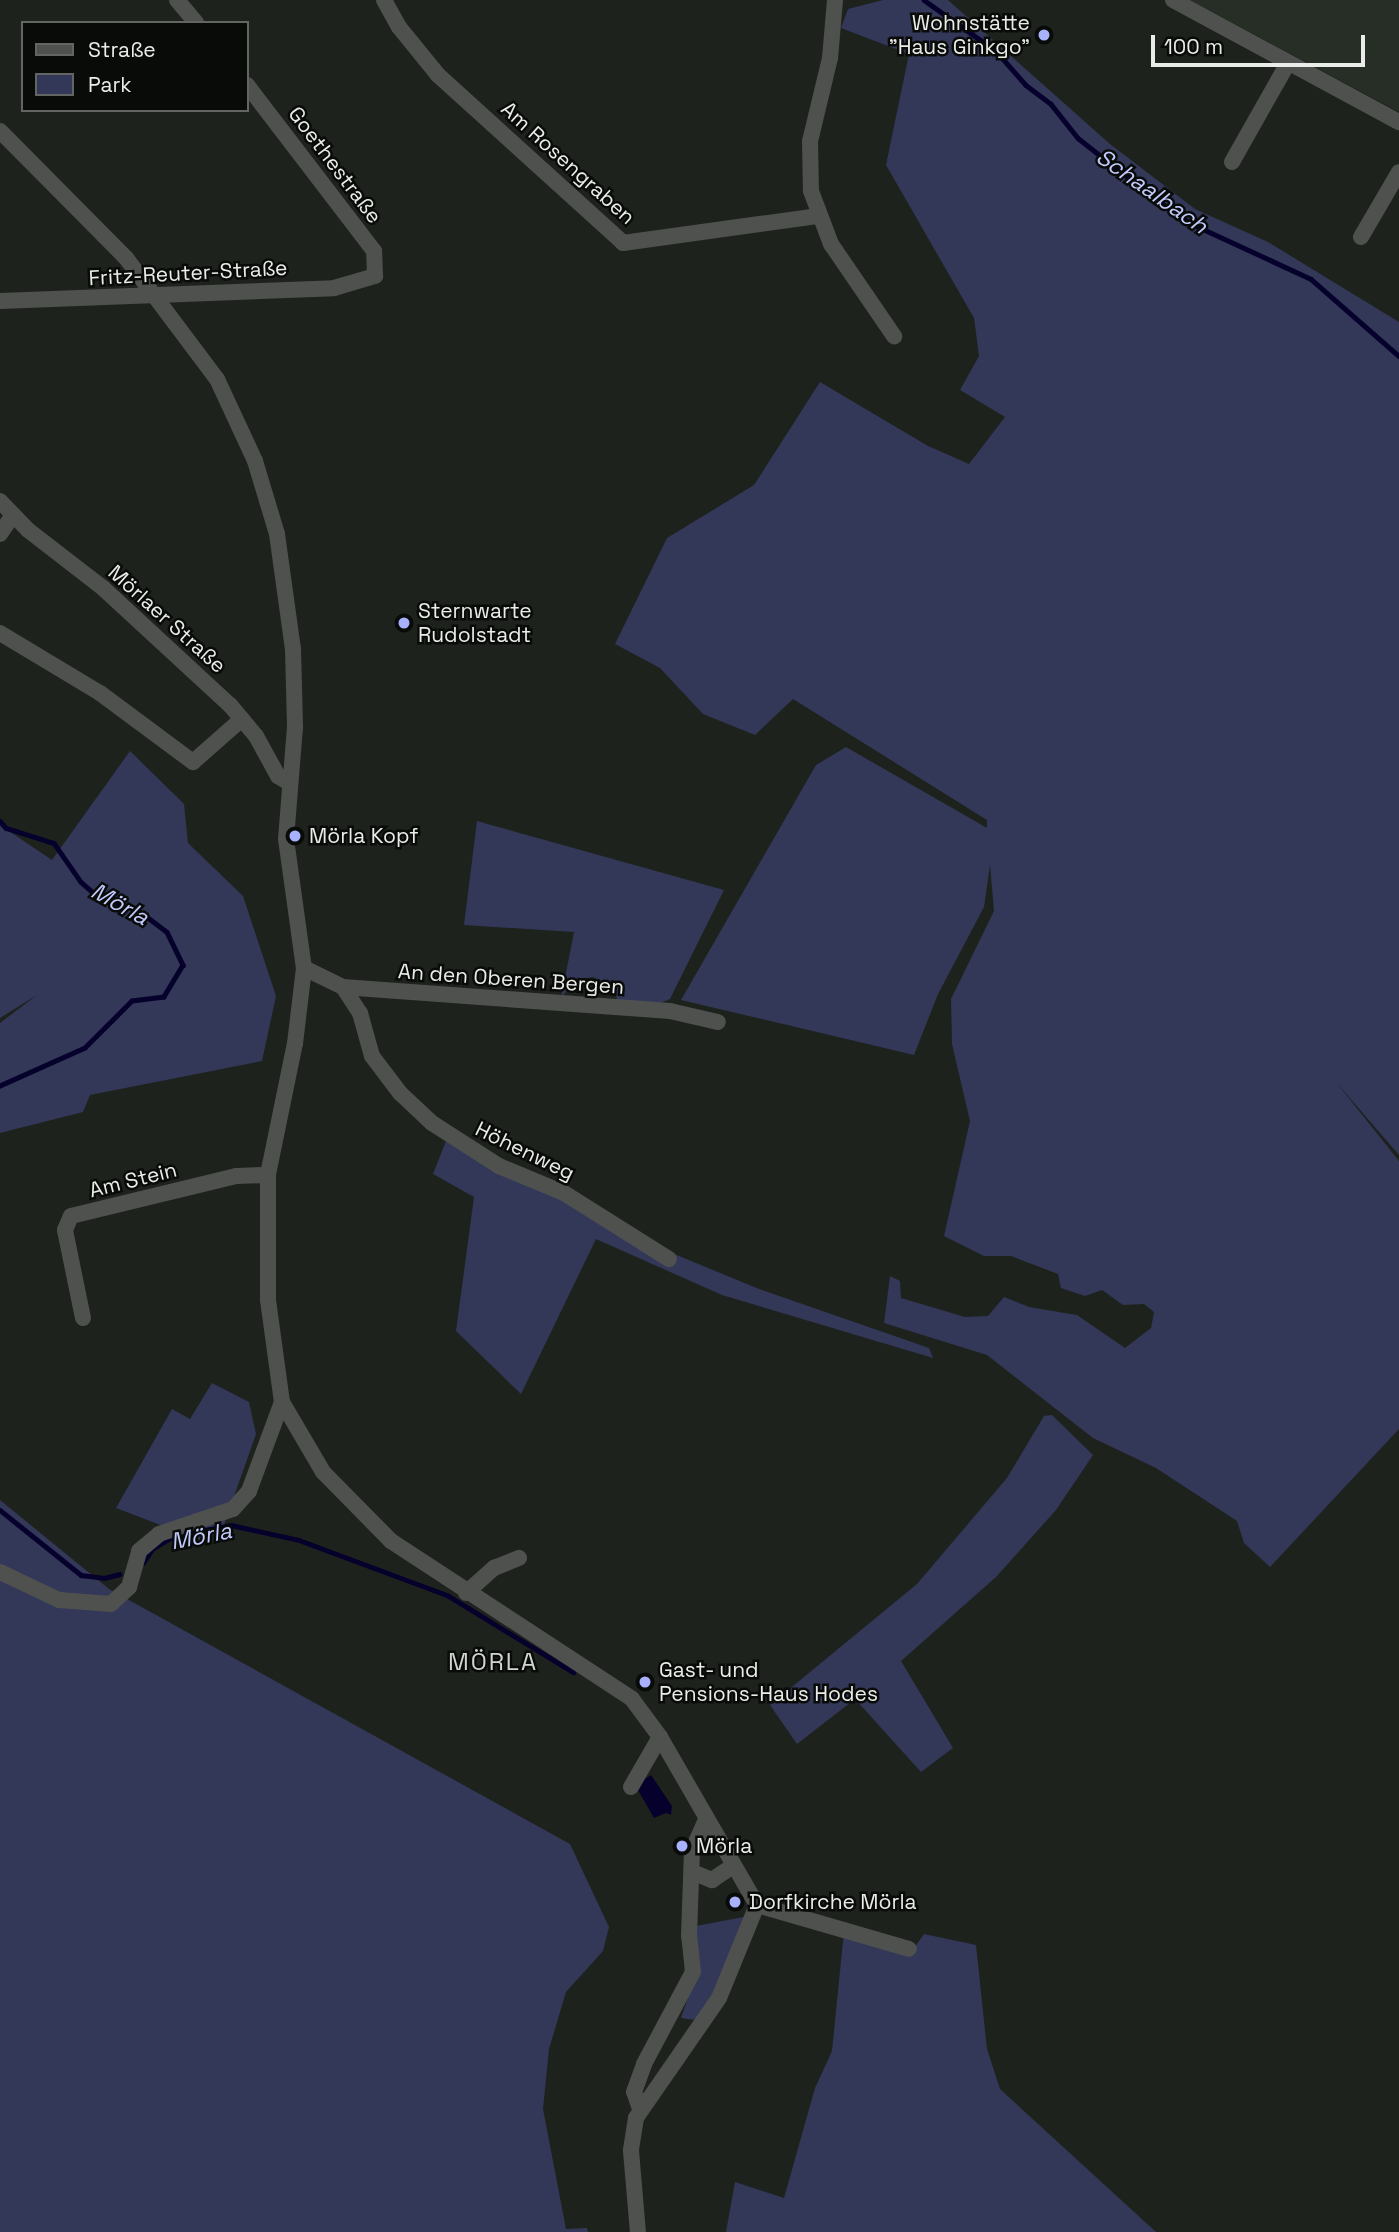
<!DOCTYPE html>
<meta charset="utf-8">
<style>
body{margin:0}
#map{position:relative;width:1399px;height:2232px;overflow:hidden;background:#1e221d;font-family:"Space Grotesk",sans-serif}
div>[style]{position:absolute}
.built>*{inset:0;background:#262e25}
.green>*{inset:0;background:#333758}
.water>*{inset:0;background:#06002c}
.stream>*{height:4.5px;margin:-2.25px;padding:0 2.25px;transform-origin:2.25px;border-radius:2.25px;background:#06002c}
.minor>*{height:16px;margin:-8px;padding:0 8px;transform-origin:8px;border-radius:8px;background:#4f514f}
.dots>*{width:19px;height:19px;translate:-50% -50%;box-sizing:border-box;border:4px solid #090b09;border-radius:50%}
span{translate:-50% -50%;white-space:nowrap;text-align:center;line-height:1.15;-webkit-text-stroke:5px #090b09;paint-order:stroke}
.poi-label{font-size:21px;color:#e9ece9}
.right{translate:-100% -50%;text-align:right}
.left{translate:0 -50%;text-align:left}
.street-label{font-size:21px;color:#e9ece9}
.water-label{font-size:23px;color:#c2cafd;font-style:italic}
.quarter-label{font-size:24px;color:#d0d5cf;letter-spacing:2px}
.legend{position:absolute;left:21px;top:21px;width:228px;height:91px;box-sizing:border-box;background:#090b09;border:2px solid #636563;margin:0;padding:9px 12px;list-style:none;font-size:21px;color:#e9ece9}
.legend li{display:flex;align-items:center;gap:14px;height:35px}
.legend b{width:35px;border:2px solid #636563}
.scale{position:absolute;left:1151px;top:35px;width:214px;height:32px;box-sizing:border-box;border:4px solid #e9ece9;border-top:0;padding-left:9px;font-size:21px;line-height:24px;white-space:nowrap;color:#e9ece9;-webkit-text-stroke:5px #090b09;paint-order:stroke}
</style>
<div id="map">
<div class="built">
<i style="clip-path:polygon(1190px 0,1399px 0,1399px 112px,1276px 46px)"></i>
</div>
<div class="green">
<i style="clip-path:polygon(883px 0,948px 0,1110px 144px,1195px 209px,1268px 242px,1399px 322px,1399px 1155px,1336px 1082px,1399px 1161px,1399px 1429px,1270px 1567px,1244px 1543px,1237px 1521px,1156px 1468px,1093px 1438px,987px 1355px,884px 1323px,890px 1276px,900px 1281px,901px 1298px,965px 1317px,988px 1316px,1004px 1297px,1029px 1307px,1077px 1315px,1125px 1348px,1151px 1328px,1154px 1312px,1144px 1304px,1123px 1305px,1102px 1290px,1085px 1296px,1061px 1288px,1058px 1274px,1011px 1256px,984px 1256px,944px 1236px,970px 1121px,952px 1044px,951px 999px,994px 911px,990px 865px,984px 907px,938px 994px,914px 1055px,681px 1000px,816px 765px,846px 747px,987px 828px,987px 820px,793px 699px,755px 735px,703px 714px,660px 668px,615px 644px,667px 538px,754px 485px,820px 382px,928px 446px,969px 464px,1005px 417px,960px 390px,979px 356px,974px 318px,886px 165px,909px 54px,841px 28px,848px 9px)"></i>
<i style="clip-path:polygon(130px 751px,184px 804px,188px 843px,243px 896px,276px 996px,262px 1061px,90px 1095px,83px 1112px,0 1133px,0 1023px,37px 995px,0 1018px,0 825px,52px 860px)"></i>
<i style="clip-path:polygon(477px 821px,724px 890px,670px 999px,658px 1004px,617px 1000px,614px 987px,593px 977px,575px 980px,561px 998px,574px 932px,464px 925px)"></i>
<i style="clip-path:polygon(446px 1141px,667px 1251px,759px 1289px,929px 1348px,933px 1358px,722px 1295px,596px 1239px,521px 1394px,456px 1331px,474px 1197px,433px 1174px)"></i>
<i style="clip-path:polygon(212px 1383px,249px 1402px,256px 1434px,224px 1525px,205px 1542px,116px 1508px,172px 1409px,190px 1419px)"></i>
<i style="clip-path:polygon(1052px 1415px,1093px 1455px,1056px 1510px,996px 1577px,901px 1661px,953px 1748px,921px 1772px,855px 1699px,797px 1744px,770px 1705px,917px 1584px,1007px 1478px,1044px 1416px)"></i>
<i style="clip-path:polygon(0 1500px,109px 1589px,570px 1844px,609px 1927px,603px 1951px,566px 1992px,549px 2049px,543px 2109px,566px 2229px,587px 2228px,588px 2232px,0 2232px)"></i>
<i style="clip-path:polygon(749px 1916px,715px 1995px,695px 2020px,681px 2018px,696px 1975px,696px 1926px)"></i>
<i style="clip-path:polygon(844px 1931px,912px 1951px,924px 1934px,976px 1945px,987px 2049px,1000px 2089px,1156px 2232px,726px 2232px,735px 2182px,784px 2198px,815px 2088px,832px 2051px)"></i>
</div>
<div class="water">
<i style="clip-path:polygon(651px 1775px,672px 1806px,671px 1815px,666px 1813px,654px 1818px,635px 1785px)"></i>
</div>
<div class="stream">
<i style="left:924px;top:0;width:88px;rotate:35.3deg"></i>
<i style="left:996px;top:51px;width:45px;rotate:48.6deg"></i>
<i style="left:1026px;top:85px;width:31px;rotate:37deg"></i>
<i style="left:1051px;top:104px;width:43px;rotate:51.5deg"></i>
<i style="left:1078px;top:138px;width:94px;rotate:38.1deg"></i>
<i style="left:1152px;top:196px;width:47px;rotate:35.4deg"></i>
<i style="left:1190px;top:223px;width:133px;rotate:24.8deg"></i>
<i style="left:1311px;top:279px;width:117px;rotate:41.2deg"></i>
<i style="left:0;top:821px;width:9px;rotate:49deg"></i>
<i style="left:6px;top:828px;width:50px;rotate:17.4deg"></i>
<i style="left:54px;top:843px;width:47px;rotate:55.3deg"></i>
<i style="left:81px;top:882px;width:23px;rotate:41deg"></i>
<i style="left:98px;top:897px;width:42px;rotate:18deg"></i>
<i style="left:138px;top:910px;width:36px;rotate:37deg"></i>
<i style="left:167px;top:932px;width:37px;rotate:64deg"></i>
<i style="left:183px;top:965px;width:37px;rotate:121deg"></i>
<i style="left:164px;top:997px;width:32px;rotate:173deg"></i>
<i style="left:132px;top:1001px;width:66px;rotate:135deg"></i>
<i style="left:85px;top:1048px;width:93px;rotate:155.9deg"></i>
<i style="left:0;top:1510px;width:104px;rotate:38.7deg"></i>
<i style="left:81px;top:1575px;width:23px;rotate:7deg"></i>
<i style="left:104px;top:1578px;width:16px;rotate:-14deg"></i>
<i style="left:143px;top:1563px;width:17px;rotate:-57deg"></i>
<i style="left:152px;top:1549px;width:26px;rotate:-31deg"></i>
<i style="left:174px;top:1536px;width:58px;rotate:-10.9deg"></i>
<i style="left:231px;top:1525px;width:70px;rotate:12.4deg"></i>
<i style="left:299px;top:1540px;width:158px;rotate:20.4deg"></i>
<i style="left:447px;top:1595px;width:148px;rotate:31.4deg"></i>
</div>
<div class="minor">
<i style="left:177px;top:0;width:30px;rotate:50deg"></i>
<i style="left:384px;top:0;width:31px;rotate:61deg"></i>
<i style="left:399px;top:27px;width:62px;rotate:50.9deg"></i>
<i style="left:438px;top:75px;width:250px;rotate:42.2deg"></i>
<i style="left:623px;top:243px;width:196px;rotate:-7.9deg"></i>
<i style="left:835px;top:0;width:58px;rotate:94.9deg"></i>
<i style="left:830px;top:58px;width:85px;rotate:103.5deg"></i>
<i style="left:810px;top:141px;width:50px;rotate:88.9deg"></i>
<i style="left:811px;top:191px;width:57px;rotate:69.3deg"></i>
<i style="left:831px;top:244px;width:112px;rotate:55.6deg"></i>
<i style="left:1173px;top:0;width:257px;rotate:28.4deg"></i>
<i style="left:0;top:131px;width:179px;rotate:45.2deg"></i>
<i style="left:126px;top:258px;width:151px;rotate:53.1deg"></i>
<i style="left:217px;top:379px;width:90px;rotate:65.1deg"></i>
<i style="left:255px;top:461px;width:76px;rotate:73.2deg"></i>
<i style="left:277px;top:534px;width:116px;rotate:82.1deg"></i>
<i style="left:293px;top:649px;width:78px;rotate:88.5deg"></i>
<i style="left:295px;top:727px;width:112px;rotate:94.6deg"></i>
<i style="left:286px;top:839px;width:130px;rotate:82.1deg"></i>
<i style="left:304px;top:968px;width:76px;rotate:96.8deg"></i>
<i style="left:295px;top:1043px;width:135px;rotate:101.6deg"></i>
<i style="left:268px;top:1175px;width:125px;rotate:90deg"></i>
<i style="left:268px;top:1300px;width:103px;rotate:82.2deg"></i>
<i style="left:282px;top:1402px;width:81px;rotate:59.6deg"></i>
<i style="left:323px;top:1472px;width:97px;rotate:45.4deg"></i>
<i style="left:391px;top:1541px;width:288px;rotate:33.2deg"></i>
<i style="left:632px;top:1699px;width:47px;rotate:53.6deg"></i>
<i style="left:660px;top:1737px;width:194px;rotate:60deg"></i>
<i style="left:757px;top:1905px;width:100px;rotate:112.2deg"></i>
<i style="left:719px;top:1998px;width:146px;rotate:124.7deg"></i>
<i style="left:636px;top:2118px;width:33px;rotate:99deg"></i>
<i style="left:631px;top:2151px;width:81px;rotate:85.1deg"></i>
<i style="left:1232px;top:162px;width:114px;rotate:-60.5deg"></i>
<i style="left:1361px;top:237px;width:75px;rotate:-59.7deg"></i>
<i style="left:0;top:301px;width:334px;rotate:-2.2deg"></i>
<i style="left:334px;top:288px;width:43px;rotate:-16.3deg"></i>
<i style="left:375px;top:276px;width:25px;rotate:-92deg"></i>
<i style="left:374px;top:251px;width:209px;rotate:-127.4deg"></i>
<i style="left:0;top:501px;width:40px;rotate:46deg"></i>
<i style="left:28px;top:530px;width:95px;rotate:37.7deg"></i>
<i style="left:103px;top:588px;width:173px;rotate:42.7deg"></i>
<i style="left:230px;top:705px;width:40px;rotate:50deg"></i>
<i style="left:256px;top:736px;width:46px;rotate:61.2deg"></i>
<i style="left:278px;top:776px;width:13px;rotate:32deg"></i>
<i style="left:0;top:534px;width:23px;rotate:-56deg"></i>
<i style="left:0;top:633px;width:117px;rotate:31deg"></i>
<i style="left:100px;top:693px;width:116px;rotate:36.6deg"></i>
<i style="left:193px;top:762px;width:65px;rotate:-41.3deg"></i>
<i style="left:304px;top:968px;width:43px;rotate:26deg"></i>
<i style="left:343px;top:987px;width:328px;rotate:4.2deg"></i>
<i style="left:670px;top:1011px;width:49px;rotate:12.9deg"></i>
<i style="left:343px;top:987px;width:31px;rotate:57deg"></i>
<i style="left:360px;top:1013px;width:45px;rotate:74.4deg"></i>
<i style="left:372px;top:1056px;width:46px;rotate:52.9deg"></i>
<i style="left:400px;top:1093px;width:44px;rotate:43.2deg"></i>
<i style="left:432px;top:1123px;width:80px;rotate:32.7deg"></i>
<i style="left:499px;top:1166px;width:70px;rotate:22.6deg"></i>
<i style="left:564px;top:1193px;width:124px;rotate:32.2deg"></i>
<i style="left:83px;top:1318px;width:90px;rotate:-101.6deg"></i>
<i style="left:65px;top:1230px;width:15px;rotate:-67deg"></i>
<i style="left:71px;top:1216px;width:170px;rotate:-13.6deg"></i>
<i style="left:236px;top:1176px;width:32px;rotate:-2deg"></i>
<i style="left:0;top:1572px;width:65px;rotate:25.4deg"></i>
<i style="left:59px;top:1600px;width:52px;rotate:4.4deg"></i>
<i style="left:111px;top:1604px;width:25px;rotate:-43deg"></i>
<i style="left:129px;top:1587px;width:37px;rotate:-74deg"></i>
<i style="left:139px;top:1551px;width:26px;rotate:-40deg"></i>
<i style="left:159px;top:1534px;width:78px;rotate:-18.7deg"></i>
<i style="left:233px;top:1509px;width:24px;rotate:-48deg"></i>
<i style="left:249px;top:1491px;width:95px;rotate:-69.7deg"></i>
<i style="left:466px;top:1593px;width:38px;rotate:-42deg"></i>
<i style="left:494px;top:1568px;width:27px;rotate:-22deg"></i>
<i style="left:631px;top:1787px;width:58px;rotate:-59.9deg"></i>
<i style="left:692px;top:1872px;width:22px;rotate:22deg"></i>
<i style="left:712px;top:1880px;width:25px;rotate:-34deg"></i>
<i style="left:757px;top:1905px;width:158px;rotate:16.1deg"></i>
<i style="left:640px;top:2109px;width:18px;rotate:-109deg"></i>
<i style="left:634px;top:2092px;width:30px;rotate:-70deg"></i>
<i style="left:644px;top:2064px;width:104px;rotate:-62deg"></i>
<i style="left:693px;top:1972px;width:36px;rotate:-96deg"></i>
<i style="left:689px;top:1936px;width:85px;rotate:-88deg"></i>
<i style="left:692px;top:1851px;width:34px;rotate:-66deg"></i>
</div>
<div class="dots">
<i style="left:1044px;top:35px;background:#a7b1fc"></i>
<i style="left:404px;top:623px;background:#a7b1fc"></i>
<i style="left:295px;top:836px;background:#a7b1fc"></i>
<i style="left:645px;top:1682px;background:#a7b1fc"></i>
<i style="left:682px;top:1846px;background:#a7b1fc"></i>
<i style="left:735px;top:1902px;background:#a7b1fc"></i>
</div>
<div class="poi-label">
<span class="right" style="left:1030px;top:35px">Wohnstätte<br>"Haus Ginkgo"</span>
<span class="left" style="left:418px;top:623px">Sternwarte<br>Rudolstadt</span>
<span class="left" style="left:309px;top:836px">Mörla Kopf</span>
<span class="left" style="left:659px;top:1682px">Gast- und<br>Pensions-Haus Hodes</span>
<span class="left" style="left:696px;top:1846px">Mörla</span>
<span class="left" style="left:749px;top:1902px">Dorfkirche Mörla</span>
</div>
<div class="street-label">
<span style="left:568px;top:163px;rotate:42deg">Am Rosengraben</span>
<span style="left:335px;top:165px;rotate:53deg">Goethestraße</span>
<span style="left:188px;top:273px;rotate:-3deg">Fritz-Reuter-Straße</span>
<span style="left:167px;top:619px;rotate:42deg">Mörlaer Straße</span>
<span style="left:511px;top:979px;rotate:4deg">An den Oberen Bergen</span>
<span style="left:525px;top:1151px;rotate:26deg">Höhenweg</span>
<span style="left:133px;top:1180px;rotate:-14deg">Am Stein</span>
</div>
<div class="water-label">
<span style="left:1152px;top:191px;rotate:35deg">Schaalbach</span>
<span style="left:120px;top:904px;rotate:29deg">Mörla</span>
<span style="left:201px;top:1536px;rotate:-11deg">Mörla</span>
</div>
<div class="quarter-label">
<span style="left:493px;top:1662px">MÖRLA</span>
</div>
<ul class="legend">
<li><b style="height:9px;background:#4f514f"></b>Straße</li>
<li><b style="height:19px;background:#333758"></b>Park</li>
</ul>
<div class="scale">100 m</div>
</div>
